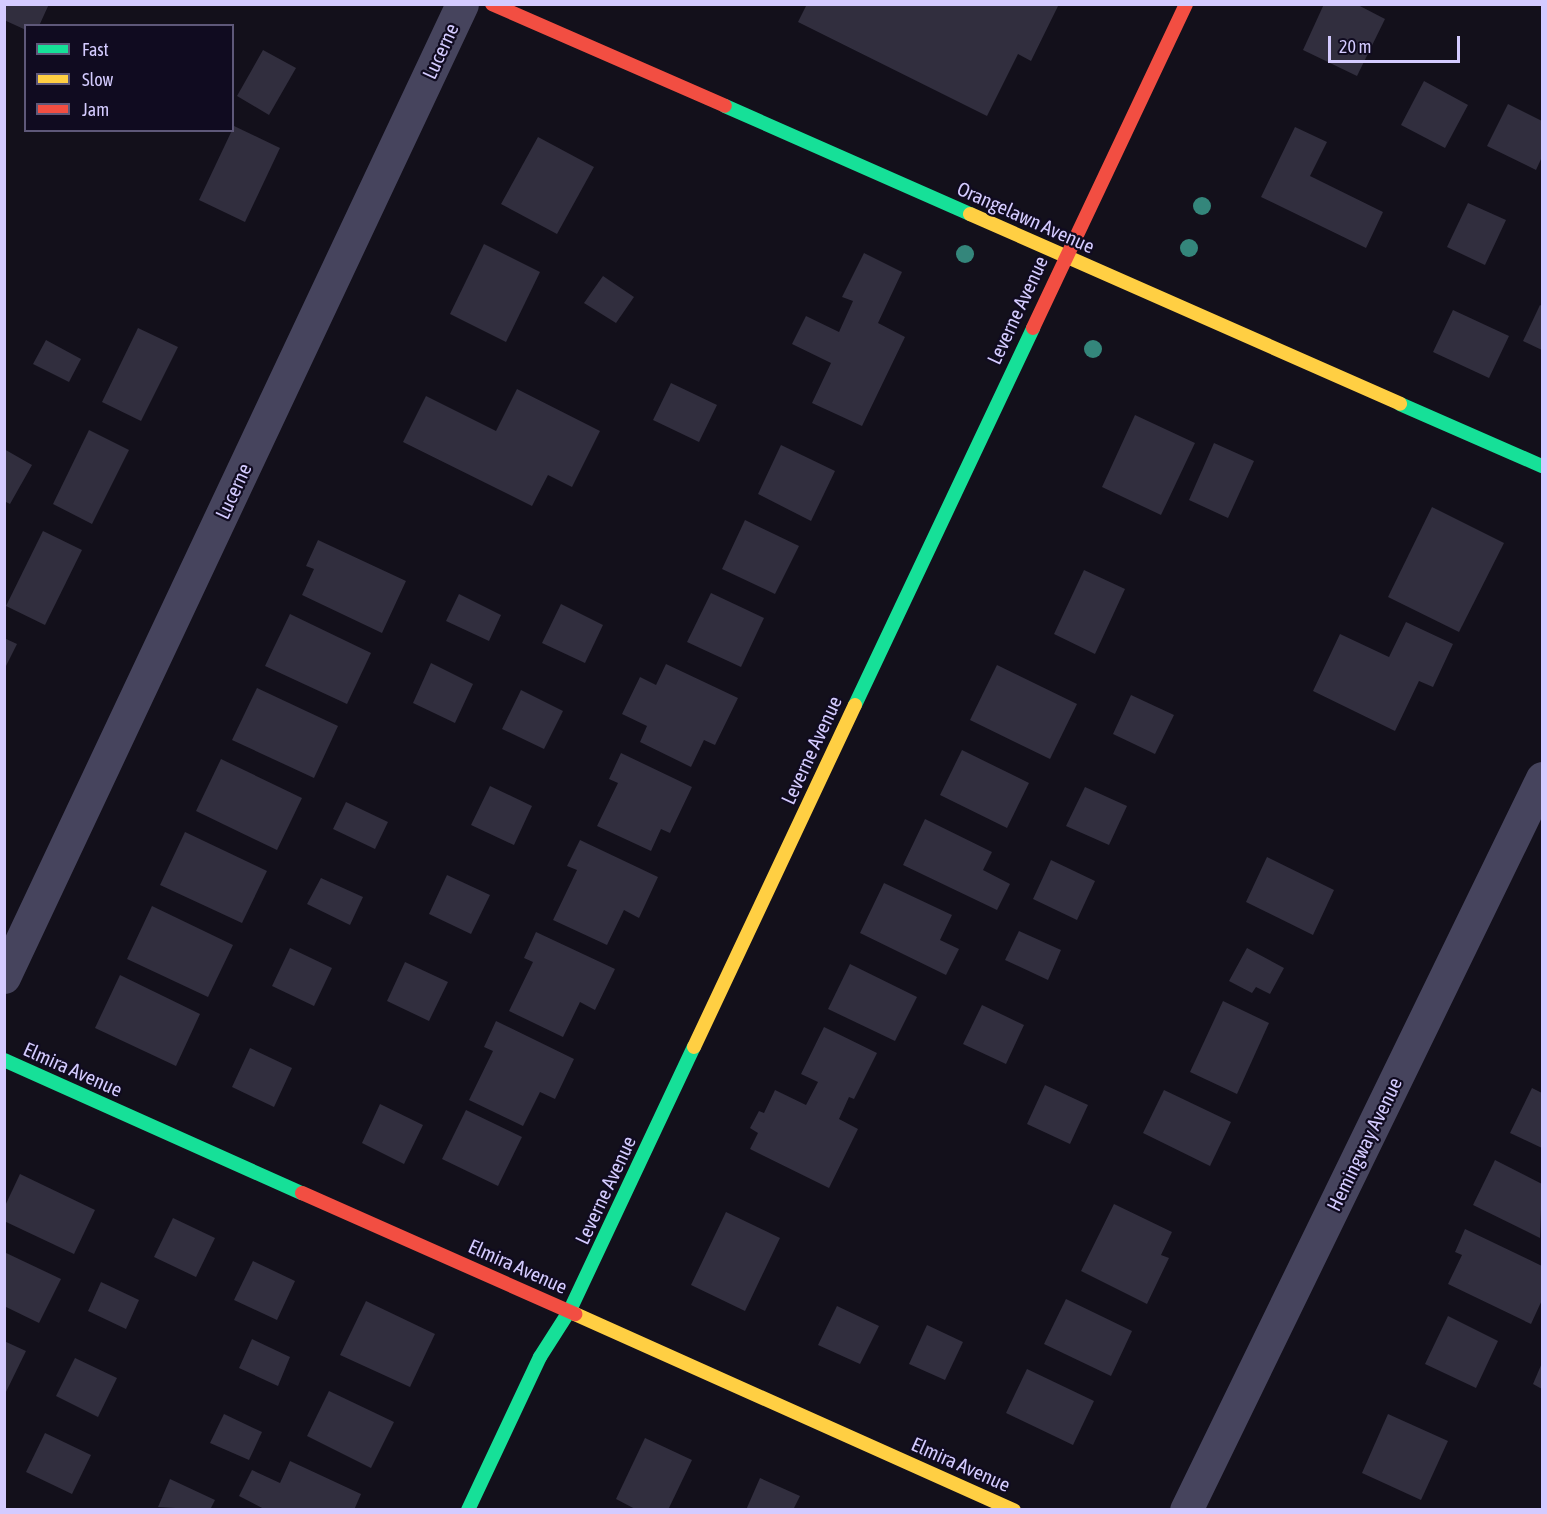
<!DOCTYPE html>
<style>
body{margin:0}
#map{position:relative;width:1547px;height:1514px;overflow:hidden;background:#13101b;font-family:"Asap Condensed",sans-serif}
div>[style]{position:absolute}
.building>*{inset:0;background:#312e3e}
.street>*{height:33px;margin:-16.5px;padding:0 16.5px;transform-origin:16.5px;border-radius:16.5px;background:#46445d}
.fast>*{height:14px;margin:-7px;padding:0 7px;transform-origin:7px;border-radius:7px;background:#16e098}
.slow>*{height:14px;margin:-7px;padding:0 7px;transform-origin:7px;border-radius:7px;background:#ffcf43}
.jam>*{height:14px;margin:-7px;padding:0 7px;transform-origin:7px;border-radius:7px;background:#f24e42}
.trees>*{width:18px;height:18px;margin:-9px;border-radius:50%;background:#34867b}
span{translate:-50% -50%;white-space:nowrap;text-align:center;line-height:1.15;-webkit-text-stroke:4.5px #100b20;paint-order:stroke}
.street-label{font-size:20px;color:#d4cbff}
.frame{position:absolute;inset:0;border:6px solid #d4cbff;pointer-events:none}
.legend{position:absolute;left:24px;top:24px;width:210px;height:108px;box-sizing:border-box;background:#100b20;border:2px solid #5e5879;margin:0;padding:8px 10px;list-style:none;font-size:18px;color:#d4cbff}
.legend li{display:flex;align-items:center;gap:12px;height:30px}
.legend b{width:30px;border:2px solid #5e5879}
.scale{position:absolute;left:1328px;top:36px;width:132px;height:27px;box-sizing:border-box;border:3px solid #d4cbff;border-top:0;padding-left:8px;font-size:18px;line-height:21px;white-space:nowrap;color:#d4cbff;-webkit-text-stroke:4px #100b20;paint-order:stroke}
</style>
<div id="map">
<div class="building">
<i style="clip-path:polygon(4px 4px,49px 4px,39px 26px,26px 26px,26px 30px,4px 20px)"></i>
<i style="clip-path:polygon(807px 4px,1059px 4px,1031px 61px,1018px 54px,987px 116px,798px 22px)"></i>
<i style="clip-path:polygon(1324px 4px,1356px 4px,1385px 19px,1357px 76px,1303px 50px)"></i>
<i style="clip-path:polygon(263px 50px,296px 68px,269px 115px,237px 96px)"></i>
<i style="clip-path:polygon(1424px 81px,1468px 105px,1445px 148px,1401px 125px)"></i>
<i style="clip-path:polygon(1508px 104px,1542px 121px,1542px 157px,1536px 170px,1487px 146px)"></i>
<i style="clip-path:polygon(234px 126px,280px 148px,245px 222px,199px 200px)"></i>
<i style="clip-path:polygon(1295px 127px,1327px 142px,1310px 176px,1383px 212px,1366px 248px,1261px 197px)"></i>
<i style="clip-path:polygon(538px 137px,594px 167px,557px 234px,501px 204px)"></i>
<i style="clip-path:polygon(1468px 203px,1506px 220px,1485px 265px,1447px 247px)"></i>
<i style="clip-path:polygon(484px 244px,540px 272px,506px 342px,450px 314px)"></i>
<i style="clip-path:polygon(864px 253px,902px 272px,878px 323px,905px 337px,862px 426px,812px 403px,831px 363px,792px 344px,806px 316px,839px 332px,853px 301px,842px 297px)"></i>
<i style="clip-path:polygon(603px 276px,634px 297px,616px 323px,584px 303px)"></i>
<i style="clip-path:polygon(1540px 305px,1542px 306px,1542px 350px,1523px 341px)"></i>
<i style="clip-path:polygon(1453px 310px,1509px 336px,1489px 378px,1433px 352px)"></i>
<i style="clip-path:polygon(138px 328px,178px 347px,141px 421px,102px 402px)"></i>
<i style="clip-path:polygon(46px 340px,81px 359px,69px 382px,33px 364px)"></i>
<i style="clip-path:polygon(671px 383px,717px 405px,699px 442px,653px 420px)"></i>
<i style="clip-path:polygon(517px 389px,600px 431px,572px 487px,548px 475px,532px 506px,403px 442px,426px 396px,496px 431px)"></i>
<i style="clip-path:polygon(1135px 415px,1195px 443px,1161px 515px,1102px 487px)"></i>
<i style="clip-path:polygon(89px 430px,129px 450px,92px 524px,53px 504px)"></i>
<i style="clip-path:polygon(1214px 443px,1254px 461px,1228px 518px,1189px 500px)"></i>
<i style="clip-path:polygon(781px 445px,835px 471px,811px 521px,758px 494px)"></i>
<i style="clip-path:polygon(4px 449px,32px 465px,10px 504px,4px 501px)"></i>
<i style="clip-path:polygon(1432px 507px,1504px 543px,1459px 632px,1388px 597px)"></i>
<i style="clip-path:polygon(745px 520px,799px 546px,775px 594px,722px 569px)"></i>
<i style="clip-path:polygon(43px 531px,82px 550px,45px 625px,6px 606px)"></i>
<i style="clip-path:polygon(318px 540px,406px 581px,382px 633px,302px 595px,314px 569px,306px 566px)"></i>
<i style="clip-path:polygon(1084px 570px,1125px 589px,1095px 654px,1054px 634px)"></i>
<i style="clip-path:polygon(711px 593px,764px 618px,741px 667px,687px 642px)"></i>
<i style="clip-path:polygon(459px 594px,501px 615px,489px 641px,446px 621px)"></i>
<i style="clip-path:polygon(561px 604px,603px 625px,585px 663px,542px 643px)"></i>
<i style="clip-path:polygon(290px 614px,371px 653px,347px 704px,265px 666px)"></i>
<i style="clip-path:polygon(1406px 622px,1453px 644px,1433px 687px,1419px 681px,1395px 731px,1313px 691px,1340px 634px,1389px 657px)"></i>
<i style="clip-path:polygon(4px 638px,17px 644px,4px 670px)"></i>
<i style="clip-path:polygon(431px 663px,473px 684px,455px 723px,413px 703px)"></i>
<i style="clip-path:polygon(666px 664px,738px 698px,715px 745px,704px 740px,691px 767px,640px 742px,647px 726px,622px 714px,640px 677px,656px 685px)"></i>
<i style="clip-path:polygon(997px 665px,1077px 704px,1050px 759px,970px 720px)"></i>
<i style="clip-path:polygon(257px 688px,338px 726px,314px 778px,232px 740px)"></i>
<i style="clip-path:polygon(521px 690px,563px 711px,544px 749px,502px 729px)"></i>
<i style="clip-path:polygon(1131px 695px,1174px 715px,1155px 754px,1113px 734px)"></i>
<i style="clip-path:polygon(962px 750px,1029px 783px,1007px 828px,940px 795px)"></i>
<i style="clip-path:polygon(621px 753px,692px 787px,670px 833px,661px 829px,651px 851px,597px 826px,618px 783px,609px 779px)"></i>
<i style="clip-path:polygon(221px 759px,302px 798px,277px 850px,196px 811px)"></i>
<i style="clip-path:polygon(490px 786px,532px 806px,514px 845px,471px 825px)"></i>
<i style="clip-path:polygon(1085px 787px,1127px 806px,1109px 845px,1066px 826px)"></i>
<i style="clip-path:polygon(346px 802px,388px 822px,375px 849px,333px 829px)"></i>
<i style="clip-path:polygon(925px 819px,992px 852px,983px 870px,1010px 884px,997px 910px,903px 865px)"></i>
<i style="clip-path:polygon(185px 832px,267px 871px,242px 923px,160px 885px)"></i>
<i style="clip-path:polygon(580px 840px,658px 877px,639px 918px,624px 910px,607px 945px,553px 920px,577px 870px,567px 866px)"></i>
<i style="clip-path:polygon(1267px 857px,1334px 890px,1313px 935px,1246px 902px)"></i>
<i style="clip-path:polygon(1051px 860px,1095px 881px,1077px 920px,1033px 899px)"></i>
<i style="clip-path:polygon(447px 875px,490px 895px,471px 934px,429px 914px)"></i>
<i style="clip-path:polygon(321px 878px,363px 897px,350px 925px,307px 904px)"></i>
<i style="clip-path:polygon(884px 883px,952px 915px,940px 940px,959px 949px,946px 975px,860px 933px)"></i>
<i style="clip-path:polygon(152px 906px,233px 945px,208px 997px,127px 959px)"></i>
<i style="clip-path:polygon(1019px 931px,1061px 950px,1048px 980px,1005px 960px)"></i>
<i style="clip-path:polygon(536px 932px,615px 969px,595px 1010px,580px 1002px,563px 1037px,509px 1011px,533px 962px,524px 958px)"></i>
<i style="clip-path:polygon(290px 948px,332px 968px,314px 1006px,272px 986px)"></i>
<i style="clip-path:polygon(1247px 948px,1284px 968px,1270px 994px,1256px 987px,1252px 993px,1229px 981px)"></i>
<i style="clip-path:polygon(405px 962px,448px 982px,429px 1021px,387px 1001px)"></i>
<i style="clip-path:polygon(850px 964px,917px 997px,895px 1041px,828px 1009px)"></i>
<i style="clip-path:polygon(120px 975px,200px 1014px,176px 1066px,95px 1028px)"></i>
<i style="clip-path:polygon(1223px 1001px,1269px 1023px,1237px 1094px,1190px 1072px)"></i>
<i style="clip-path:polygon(982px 1005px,1024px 1025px,1006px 1064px,963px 1044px)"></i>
<i style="clip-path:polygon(496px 1021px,574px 1059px,555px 1099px,540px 1092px,523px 1126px,469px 1100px,493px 1051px,484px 1047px)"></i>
<i style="clip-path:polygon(824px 1027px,877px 1053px,854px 1099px,849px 1097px,839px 1119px,858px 1129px,829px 1188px,750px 1149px,758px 1133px,750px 1128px,759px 1111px,764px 1113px,775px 1090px,806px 1105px,818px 1082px,801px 1074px)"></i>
<i style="clip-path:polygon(250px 1048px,292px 1068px,274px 1107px,232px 1087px)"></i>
<i style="clip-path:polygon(1045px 1085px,1088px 1105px,1070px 1144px,1027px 1124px)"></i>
<i style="clip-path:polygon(1532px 1088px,1542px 1093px,1542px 1148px,1510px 1133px)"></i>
<i style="clip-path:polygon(1164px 1090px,1231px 1122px,1210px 1166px,1143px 1133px)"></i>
<i style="clip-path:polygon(380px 1104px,423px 1125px,404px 1164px,362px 1143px)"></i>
<i style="clip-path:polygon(466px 1110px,522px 1137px,498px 1186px,442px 1159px)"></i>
<i style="clip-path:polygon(1495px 1160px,1542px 1184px,1540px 1238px,1473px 1205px)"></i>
<i style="clip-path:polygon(20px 1174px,95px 1210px,74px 1254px,4px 1221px,4px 1208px)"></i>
<i style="clip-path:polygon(1114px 1204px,1172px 1232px,1161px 1255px,1169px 1258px,1147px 1304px,1081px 1271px)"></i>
<i style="clip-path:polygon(726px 1212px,780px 1238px,745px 1311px,691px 1285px)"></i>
<i style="clip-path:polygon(173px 1218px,215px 1238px,196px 1277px,154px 1257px)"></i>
<i style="clip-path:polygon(1465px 1229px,1542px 1266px,1542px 1300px,1531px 1324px,1448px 1284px,1462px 1255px,1455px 1252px)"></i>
<i style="clip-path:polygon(4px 1252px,61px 1279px,39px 1323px,4px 1306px)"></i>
<i style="clip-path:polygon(253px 1261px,295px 1281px,277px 1320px,234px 1300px)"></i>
<i style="clip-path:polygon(101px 1282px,139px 1300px,126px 1329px,88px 1311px)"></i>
<i style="clip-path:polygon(1066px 1299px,1132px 1331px,1111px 1376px,1044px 1344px)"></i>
<i style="clip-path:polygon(366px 1301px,435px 1334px,410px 1387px,340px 1355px)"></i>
<i style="clip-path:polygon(837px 1306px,879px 1326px,860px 1364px,818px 1345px)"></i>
<i style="clip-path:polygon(1448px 1316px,1498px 1341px,1476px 1388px,1425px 1364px)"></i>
<i style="clip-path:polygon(927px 1325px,963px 1342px,945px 1380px,909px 1364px)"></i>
<i style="clip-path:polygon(252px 1339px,290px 1357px,278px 1386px,239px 1368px)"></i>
<i style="clip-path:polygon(4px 1341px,26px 1351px,4px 1396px)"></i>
<i style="clip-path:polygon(75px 1358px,117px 1378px,98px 1417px,56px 1396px)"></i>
<i style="clip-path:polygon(1542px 1363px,1542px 1389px,1533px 1384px)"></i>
<i style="clip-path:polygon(1027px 1369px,1094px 1401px,1073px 1445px,1006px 1413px)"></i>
<i style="clip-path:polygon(329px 1391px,394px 1422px,371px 1468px,307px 1436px)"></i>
<i style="clip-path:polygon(224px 1414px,262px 1432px,249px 1460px,210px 1443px)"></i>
<i style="clip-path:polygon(1388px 1414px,1448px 1441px,1421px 1500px,1362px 1473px)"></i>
<i style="clip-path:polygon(45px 1433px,91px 1455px,72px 1494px,26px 1472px)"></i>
<i style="clip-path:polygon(645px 1438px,692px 1460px,668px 1510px,637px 1510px,616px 1499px)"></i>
<i style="clip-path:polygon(290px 1461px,361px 1494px,354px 1510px,266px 1510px,239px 1496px,252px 1470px,280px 1483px)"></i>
<i style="clip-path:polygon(760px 1478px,800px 1496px,793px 1510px,746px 1510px)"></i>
<i style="clip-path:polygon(170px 1479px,215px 1500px,210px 1510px,158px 1507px)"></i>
</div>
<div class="street">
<i style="left:4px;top:977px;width:1075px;rotate:-64.79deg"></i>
<i style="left:1186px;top:1510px;width:814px;rotate:-64.06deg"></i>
</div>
<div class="fast">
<i style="left:725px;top:106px;width:268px;rotate:23.8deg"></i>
<i style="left:1400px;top:404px;width:155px;rotate:23.6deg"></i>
<i style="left:855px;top:705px;width:417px;rotate:-64.7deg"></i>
<i style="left:4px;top:1060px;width:326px;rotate:24.1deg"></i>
<i style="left:468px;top:1510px;width:169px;rotate:-64.8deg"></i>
<i style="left:540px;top:1357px;width:56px;rotate:-57.4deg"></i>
<i style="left:570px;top:1310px;width:291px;rotate:-64.8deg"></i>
</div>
<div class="slow">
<i style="left:970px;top:214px;width:470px;rotate:23.8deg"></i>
<i style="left:694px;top:1047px;width:378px;rotate:-64.8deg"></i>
<i style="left:575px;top:1314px;width:481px;rotate:24.1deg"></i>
</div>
<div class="jam">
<i style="left:492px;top:4px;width:254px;rotate:23.6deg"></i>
<i style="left:1033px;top:328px;width:358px;rotate:-64.7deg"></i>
<i style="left:302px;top:1193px;width:299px;rotate:23.9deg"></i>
</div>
<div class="trees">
<i style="left:1202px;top:206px"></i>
<i style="left:1189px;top:248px"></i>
<i style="left:965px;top:254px"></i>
<i style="left:1093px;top:349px"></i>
</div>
<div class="street-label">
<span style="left:440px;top:51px;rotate:-65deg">Lucerne</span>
<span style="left:1026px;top:217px;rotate:24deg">Orangelawn Avenue</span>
<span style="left:1017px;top:310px;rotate:-65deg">Leverne Avenue</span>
<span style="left:233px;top:491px;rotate:-65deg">Lucerne</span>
<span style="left:811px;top:750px;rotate:-65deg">Leverne Avenue</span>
<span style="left:73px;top:1069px;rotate:24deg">Elmira Avenue</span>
<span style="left:1364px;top:1144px;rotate:-64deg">Hemingway Avenue</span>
<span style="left:605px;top:1190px;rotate:-65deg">Leverne Avenue</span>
<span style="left:518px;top:1266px;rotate:24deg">Elmira Avenue</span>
<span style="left:961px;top:1464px;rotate:24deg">Elmira Avenue</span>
</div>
<div class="frame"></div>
<ul class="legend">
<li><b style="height:8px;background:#16e098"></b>Fast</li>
<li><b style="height:8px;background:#ffcf43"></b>Slow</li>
<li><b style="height:8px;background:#f24e42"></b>Jam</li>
</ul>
<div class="scale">20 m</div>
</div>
